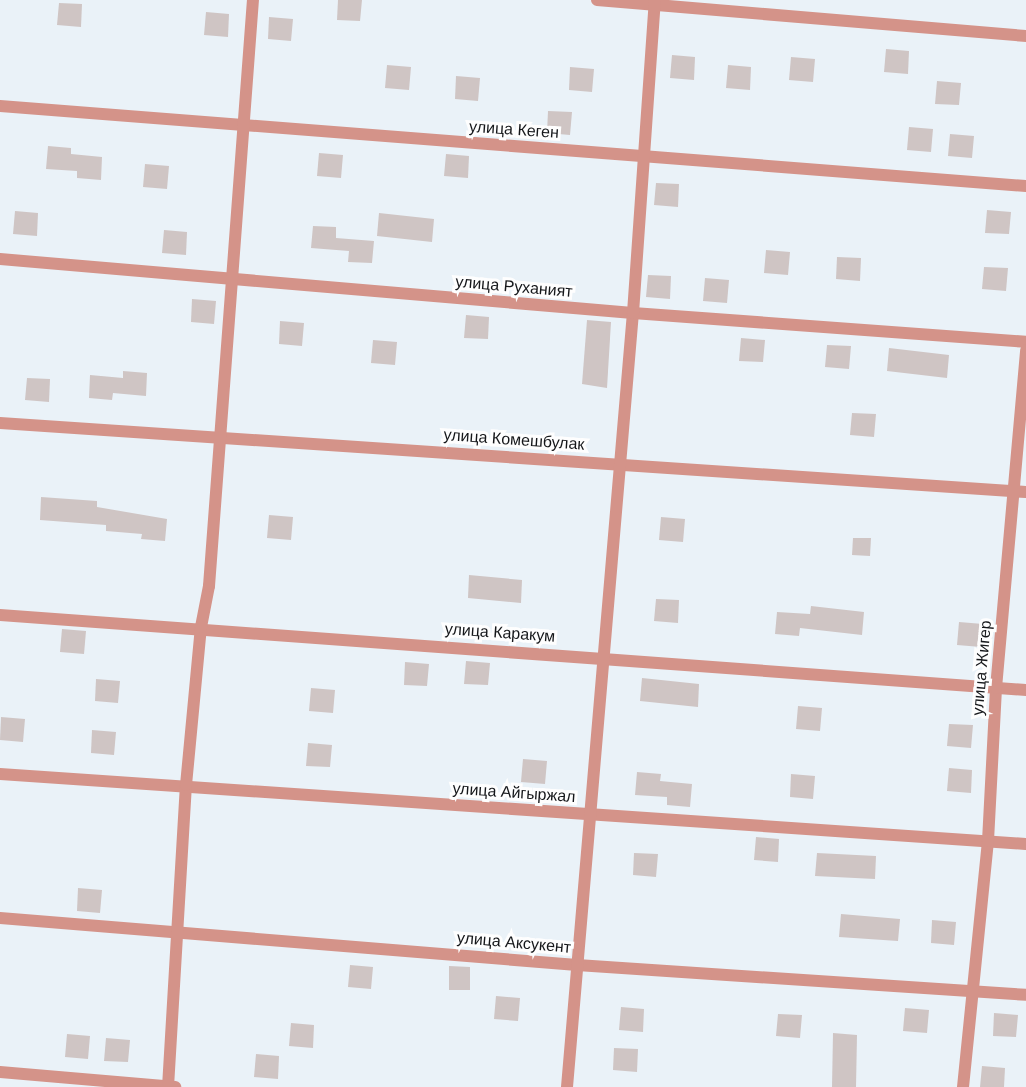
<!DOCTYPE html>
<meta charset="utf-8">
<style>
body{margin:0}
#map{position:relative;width:1026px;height:1087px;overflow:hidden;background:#eaf2f8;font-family:Arial,sans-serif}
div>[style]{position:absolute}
.building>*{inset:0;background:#cfc5c4}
.minor>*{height:12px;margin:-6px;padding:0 6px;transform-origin:6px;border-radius:6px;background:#d49389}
span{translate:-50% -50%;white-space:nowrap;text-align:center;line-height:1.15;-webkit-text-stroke:6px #fefefe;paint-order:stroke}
.street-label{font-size:16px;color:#15171a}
</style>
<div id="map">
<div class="building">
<i style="clip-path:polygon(338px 0,362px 0,360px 21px,337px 20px)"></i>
<i style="clip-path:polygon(59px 3px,82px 4px,81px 27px,57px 25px)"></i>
<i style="clip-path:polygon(206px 12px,229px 14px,228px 37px,204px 35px)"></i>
<i style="clip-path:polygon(269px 17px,293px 19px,291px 41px,268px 39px)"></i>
<i style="clip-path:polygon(886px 49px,909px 51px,908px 74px,884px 72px)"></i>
<i style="clip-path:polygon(672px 55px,695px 57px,694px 80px,670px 78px)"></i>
<i style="clip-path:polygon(791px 57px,815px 59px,813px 82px,789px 80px)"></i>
<i style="clip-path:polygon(387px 65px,411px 67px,409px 90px,385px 88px)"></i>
<i style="clip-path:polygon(728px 65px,751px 67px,750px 90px,726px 88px)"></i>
<i style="clip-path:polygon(570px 67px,594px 69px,592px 92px,569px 90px)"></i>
<i style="clip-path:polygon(456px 76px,480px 78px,478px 101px,455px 99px)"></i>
<i style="clip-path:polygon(937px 81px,961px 83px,959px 105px,935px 104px)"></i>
<i style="clip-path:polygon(548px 111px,572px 112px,570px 135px,547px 133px)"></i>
<i style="clip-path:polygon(909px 127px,933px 129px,931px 152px,907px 150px)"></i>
<i style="clip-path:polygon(950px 134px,974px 136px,972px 158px,948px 156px)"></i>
<i style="clip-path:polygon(48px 146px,71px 148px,71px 154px,102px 157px,101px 180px,77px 178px,77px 171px,46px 169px)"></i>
<i style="clip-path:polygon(319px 153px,343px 155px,341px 178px,317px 176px)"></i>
<i style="clip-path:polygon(446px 154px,469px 156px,468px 178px,444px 176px)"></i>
<i style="clip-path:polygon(145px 164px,169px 166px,167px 189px,143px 187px)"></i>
<i style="clip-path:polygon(656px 183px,679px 184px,678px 207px,654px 205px)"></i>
<i style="clip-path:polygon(987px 210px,1011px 212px,1009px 234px,985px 233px)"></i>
<i style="clip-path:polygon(15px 211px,38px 213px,37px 236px,13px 234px)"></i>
<i style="clip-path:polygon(379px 213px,434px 219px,432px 242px,377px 236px)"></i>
<i style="clip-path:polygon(313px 226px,336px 227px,336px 238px,374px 241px,372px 263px,348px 262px,349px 251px,311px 248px)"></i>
<i style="clip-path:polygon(164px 230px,187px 232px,186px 255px,162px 253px)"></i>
<i style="clip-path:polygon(766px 250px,790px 252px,788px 275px,764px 273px)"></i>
<i style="clip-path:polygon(837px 257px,861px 258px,860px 281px,836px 279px)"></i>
<i style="clip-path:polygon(984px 267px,1008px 268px,1006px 291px,982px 289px)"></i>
<i style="clip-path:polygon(648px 275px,671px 276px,670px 299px,646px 297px)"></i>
<i style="clip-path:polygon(705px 278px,729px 280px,727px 303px,703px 301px)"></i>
<i style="clip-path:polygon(192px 299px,216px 301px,214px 324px,191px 322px)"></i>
<i style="clip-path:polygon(466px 315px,489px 317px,488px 339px,464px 338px)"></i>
<i style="clip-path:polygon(587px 320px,611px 322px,607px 388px,582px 384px)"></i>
<i style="clip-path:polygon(280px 321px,304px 323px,302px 346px,279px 344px)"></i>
<i style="clip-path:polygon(741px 338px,765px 340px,763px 362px,739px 361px)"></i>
<i style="clip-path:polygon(373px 340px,397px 342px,395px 365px,371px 363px)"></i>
<i style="clip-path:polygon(827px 345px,851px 346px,849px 369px,825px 367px)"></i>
<i style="clip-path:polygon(889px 348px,949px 355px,947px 378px,887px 371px)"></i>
<i style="clip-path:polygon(123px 371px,147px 373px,146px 396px,113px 393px,112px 400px,89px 398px,90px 375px,123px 378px)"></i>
<i style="clip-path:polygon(27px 378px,50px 379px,49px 402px,25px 400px)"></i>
<i style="clip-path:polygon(852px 413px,876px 414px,874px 437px,850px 435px)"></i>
<i style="clip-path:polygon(41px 497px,97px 501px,97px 507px,167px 519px,165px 541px,141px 539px,142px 534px,106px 531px,106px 525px,40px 520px)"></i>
<i style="clip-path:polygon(269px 515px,293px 517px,291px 540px,267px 538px)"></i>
<i style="clip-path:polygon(661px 517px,685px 519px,683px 542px,659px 540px)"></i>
<i style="clip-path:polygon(853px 538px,871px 538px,870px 556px,852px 555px)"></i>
<i style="clip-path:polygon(469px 575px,522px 580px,521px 603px,468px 598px)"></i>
<i style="clip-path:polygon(656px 599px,679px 600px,678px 623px,654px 621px)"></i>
<i style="clip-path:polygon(811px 606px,864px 612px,862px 635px,800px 628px,799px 636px,775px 634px,777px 612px,810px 614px)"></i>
<i style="clip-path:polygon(959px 622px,983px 624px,981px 647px,957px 645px)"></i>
<i style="clip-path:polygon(62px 629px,86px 631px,84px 654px,60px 652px)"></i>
<i style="clip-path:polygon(466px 661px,490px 663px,488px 685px,464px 684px)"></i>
<i style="clip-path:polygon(405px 662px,429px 664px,427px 686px,404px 685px)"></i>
<i style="clip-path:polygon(642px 678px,699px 684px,698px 707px,640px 701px)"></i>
<i style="clip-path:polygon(96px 679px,120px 681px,118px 703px,95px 701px)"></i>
<i style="clip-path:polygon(311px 688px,335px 690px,333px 713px,309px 711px)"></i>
<i style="clip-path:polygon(798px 706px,822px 708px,820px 731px,796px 729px)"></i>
<i style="clip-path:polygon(1px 717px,25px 719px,23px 742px,0 740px)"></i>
<i style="clip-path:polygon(949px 724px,973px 725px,971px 748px,947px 746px)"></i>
<i style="clip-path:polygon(92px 730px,116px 732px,114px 755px,91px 753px)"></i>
<i style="clip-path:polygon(308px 743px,332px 745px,330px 767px,306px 766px)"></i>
<i style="clip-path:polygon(523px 759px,547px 761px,545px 784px,521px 782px)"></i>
<i style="clip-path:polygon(949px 768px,972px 770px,971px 793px,947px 791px)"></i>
<i style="clip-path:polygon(637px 772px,661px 774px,660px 781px,692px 784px,690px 807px,667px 805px,667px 797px,635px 795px)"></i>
<i style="clip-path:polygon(791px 774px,815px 776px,813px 799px,790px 797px)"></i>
<i style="clip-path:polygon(756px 837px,779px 839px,778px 862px,754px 860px)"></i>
<i style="clip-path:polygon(634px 853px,658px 854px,656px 877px,633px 875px)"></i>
<i style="clip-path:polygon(817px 853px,876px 856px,875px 879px,815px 876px)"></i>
<i style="clip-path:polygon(78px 888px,102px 890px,100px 913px,77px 911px)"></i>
<i style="clip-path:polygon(841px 914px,900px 919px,898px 941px,839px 937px)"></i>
<i style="clip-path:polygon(932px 920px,956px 922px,954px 945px,931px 943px)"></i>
<i style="clip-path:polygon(350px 965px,373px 967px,371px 989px,348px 987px)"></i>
<i style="clip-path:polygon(449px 966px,470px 967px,470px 990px,449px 990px)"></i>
<i style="clip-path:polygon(496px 996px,520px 998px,518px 1021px,494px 1019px)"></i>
<i style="clip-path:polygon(621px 1007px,644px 1009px,643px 1032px,619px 1030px)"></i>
<i style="clip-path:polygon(905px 1008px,929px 1010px,927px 1033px,903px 1031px)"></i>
<i style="clip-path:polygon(994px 1013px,1018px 1015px,1016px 1037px,993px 1036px)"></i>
<i style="clip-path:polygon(778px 1014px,802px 1015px,800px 1038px,776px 1036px)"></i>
<i style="clip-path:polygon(291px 1023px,314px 1025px,313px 1048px,289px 1046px)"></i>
<i style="clip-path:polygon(833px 1033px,857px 1035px,856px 1087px,832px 1087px)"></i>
<i style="clip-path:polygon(67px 1034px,90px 1036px,88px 1059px,65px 1057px)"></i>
<i style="clip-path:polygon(106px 1038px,130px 1040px,128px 1062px,104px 1061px)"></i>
<i style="clip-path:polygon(614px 1048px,638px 1049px,637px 1072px,613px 1070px)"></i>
<i style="clip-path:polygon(256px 1054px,279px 1056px,278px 1079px,254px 1077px)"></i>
<i style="clip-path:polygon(982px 1066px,1005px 1068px,1004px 1087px,980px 1087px)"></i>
</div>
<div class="minor">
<i style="left:597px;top:0;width:431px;rotate:4.8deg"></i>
<i style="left:0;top:106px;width:1029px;rotate:4.46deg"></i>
<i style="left:0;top:259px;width:635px;rotate:4.88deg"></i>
<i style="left:633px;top:313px;width:394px;rotate:4.2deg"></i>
<i style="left:0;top:423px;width:1028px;rotate:3.85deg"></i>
<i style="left:0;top:615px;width:1029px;rotate:4.18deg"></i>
<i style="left:0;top:774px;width:1028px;rotate:3.9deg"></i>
<i style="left:0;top:918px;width:579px;rotate:4.66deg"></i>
<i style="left:577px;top:965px;width:450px;rotate:3.8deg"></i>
<i style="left:0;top:1072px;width:176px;rotate:4.9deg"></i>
<i style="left:168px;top:1087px;width:303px;rotate:-86.6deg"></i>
<i style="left:186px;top:785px;width:159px;rotate:-84.6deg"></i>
<i style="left:201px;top:627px;width:42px;rotate:-79deg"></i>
<i style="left:209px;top:586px;width:588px;rotate:-85.71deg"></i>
<i style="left:567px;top:1087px;width:777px;rotate:-85.13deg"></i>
<i style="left:633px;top:313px;width:314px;rotate:-86deg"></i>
<i style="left:963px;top:1087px;width:247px;rotate:-84.2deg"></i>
<i style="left:988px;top:841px;width:153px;rotate:-87deg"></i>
<i style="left:996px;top:688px;width:339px;rotate:-84.9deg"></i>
</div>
<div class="street-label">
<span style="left:514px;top:130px;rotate:4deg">улица Кеген</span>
<span style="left:514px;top:287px;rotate:5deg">улица Руханият</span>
<span style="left:514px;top:440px;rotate:4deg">улица Комешбулак</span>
<span style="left:500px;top:633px;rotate:4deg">улица Каракум</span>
<span style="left:982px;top:668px;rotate:-85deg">улица Жигер</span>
<span style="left:514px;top:793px;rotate:4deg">улица Айгыржал</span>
<span style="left:514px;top:943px;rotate:5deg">улица Аксукент</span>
</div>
</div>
